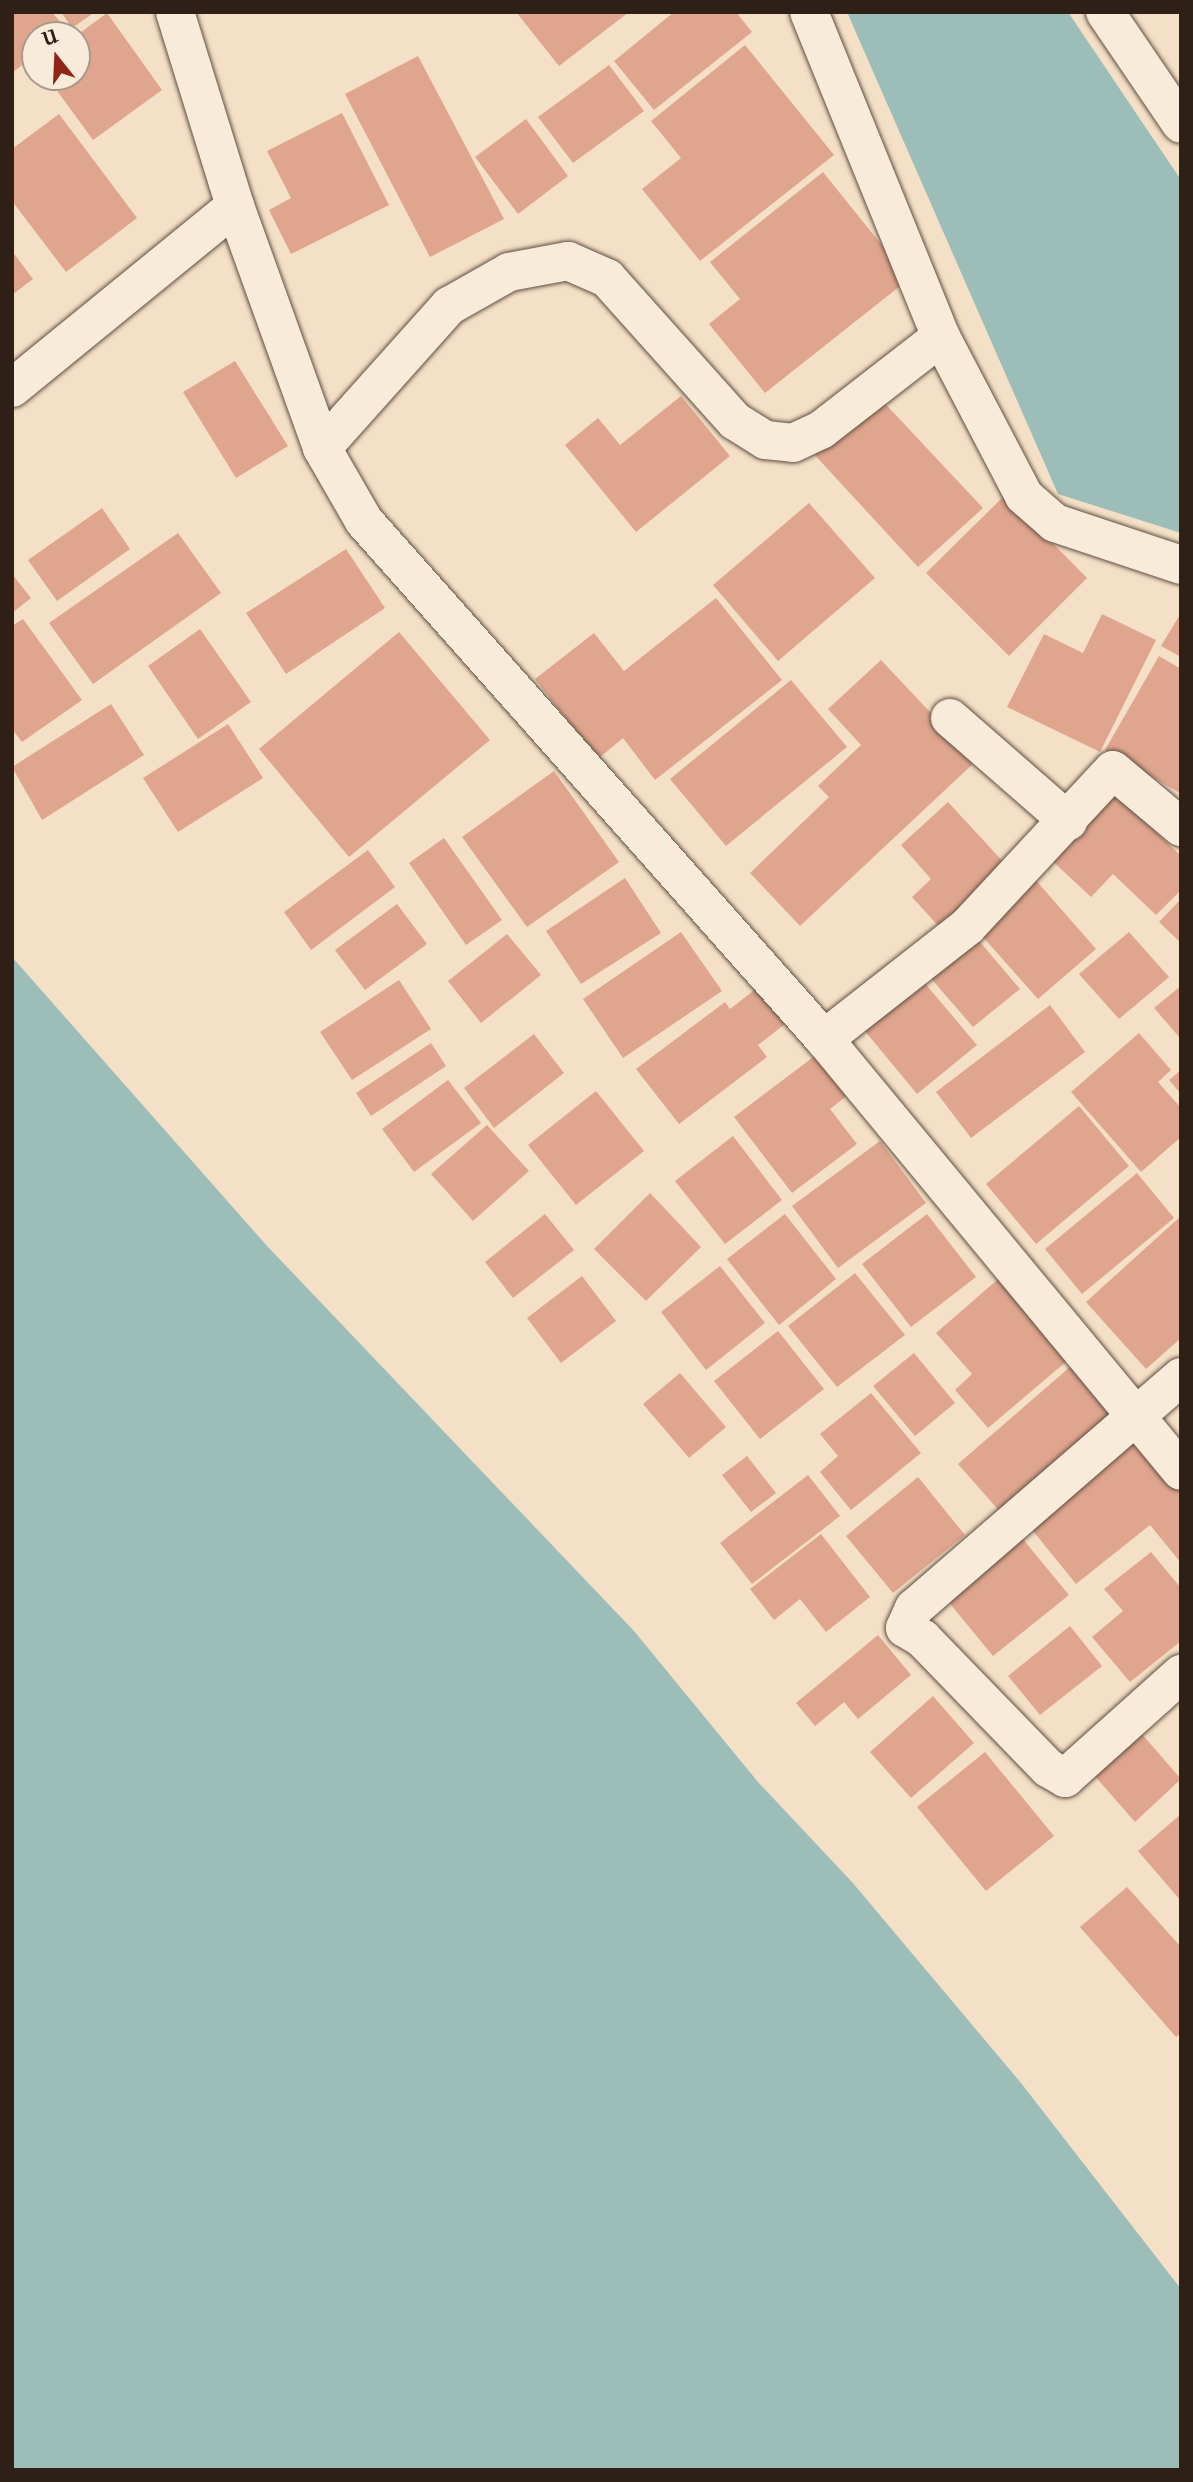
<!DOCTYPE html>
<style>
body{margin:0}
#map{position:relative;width:1193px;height:2482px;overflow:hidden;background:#f4e0c6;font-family:"IM FELL French Canon",serif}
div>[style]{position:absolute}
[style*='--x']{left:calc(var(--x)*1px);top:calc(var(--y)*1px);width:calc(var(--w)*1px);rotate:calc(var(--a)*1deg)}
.water>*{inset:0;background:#9cbdb8}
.building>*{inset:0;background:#e0a58e}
.roads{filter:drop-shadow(0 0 2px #605043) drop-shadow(0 0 2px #605043)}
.minor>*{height:38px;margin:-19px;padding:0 19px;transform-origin:19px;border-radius:19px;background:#f8ebda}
span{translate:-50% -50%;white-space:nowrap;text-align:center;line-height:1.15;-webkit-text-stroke:5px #f8ebda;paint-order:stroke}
.frame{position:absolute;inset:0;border:14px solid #2e2017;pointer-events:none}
.north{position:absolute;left:21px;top:21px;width:70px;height:70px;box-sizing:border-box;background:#f8ebda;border:2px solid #a79a8c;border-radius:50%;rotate:342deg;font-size:19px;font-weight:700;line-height:28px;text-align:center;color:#2e2017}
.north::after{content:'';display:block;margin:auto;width:24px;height:32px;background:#8f2418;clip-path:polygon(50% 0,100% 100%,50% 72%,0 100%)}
</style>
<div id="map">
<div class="water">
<i style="clip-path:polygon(847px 12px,1068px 12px,1181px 180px,1181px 533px,1058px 494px)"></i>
<i style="clip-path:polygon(12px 957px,268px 1247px,634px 1631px,758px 1782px,852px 1882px,1021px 2083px,1181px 2289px,1181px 2470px,12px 2470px)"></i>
</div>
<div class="building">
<i style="clip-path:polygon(12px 12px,52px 12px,67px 30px,61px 35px,35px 35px,35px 55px,12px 73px)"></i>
<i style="clip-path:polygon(61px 12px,95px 12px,72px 28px)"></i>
<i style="clip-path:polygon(516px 12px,629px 12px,559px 66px)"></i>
<i style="clip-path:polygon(674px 12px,736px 12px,752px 32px,654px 110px,614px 61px)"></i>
<i style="clip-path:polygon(107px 13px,162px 90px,93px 140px,47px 77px,77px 77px,77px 35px)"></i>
<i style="clip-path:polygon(745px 45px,834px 155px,700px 261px,642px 189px,681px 158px,651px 121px)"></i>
<i style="clip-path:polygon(418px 56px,504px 219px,430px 257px,345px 94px)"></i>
<i style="clip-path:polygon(609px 65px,644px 111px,573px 163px,538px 117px)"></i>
<i style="clip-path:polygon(342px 113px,389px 205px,291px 254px,269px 210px,291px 198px,267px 151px)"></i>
<i style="clip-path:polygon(59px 114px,137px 218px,66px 272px,12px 201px,12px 149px)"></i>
<i style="clip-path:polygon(526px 119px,568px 176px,518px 214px,475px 157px)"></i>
<i style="clip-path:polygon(823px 172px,909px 279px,765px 393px,709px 324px,740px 299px,710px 262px)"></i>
<i style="clip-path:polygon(12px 251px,33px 279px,12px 295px)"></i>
<i style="clip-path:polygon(235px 361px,288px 446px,236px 478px,183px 392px)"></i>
<i style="clip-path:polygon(876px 394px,983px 508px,918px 567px,812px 452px)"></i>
<i style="clip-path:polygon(681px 396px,730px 456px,636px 532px,565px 445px,598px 418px,620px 445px)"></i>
<i style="clip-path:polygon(1005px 495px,1087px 578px,1009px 656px,926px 573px)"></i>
<i style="clip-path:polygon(809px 503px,875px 578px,778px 661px,713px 585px)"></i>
<i style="clip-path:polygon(102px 508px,130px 549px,57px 601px,28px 560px)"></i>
<i style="clip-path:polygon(178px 533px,221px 593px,93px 684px,49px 623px)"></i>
<i style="clip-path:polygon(346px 549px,385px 608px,286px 674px,246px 613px)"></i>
<i style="clip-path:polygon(12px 574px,31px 598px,12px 613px)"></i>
<i style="clip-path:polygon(716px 598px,782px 680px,655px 780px,623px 738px,598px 759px,535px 679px,594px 633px,624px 671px)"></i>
<i style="clip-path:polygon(1181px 613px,1181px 657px,1161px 646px)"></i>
<i style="clip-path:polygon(1102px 614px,1156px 640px,1100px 752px,1007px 707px,1044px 634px,1083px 653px)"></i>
<i style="clip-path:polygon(23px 619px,82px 700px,22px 742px,12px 729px,12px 626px)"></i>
<i style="clip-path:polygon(200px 629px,251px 702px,198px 739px,148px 666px)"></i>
<i style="clip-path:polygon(399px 632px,490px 740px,349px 857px,259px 749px)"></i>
<i style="clip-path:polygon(1159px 656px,1181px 669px,1180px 793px,1105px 750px)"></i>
<i style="clip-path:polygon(881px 660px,976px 761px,800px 926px,750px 873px,829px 797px,818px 786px,861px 745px,828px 709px)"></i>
<i style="clip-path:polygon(791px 680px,847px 747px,726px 846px,670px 779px)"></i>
<i style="clip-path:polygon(111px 704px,144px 755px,42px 820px,12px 767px)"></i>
<i style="clip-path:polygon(228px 724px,263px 778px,178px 832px,143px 778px)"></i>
<i style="clip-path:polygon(554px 771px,619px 862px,527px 927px,462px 837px)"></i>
<i style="clip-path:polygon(1112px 790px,1181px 856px,1181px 890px,1156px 915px,1113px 874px,1091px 897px,1047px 856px)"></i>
<i style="clip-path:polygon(948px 802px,1008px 867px,941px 929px,912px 897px,931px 879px,901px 845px)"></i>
<i style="clip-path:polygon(444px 838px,502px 920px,466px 945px,409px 863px)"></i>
<i style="clip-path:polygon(368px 850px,395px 887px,311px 950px,284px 912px)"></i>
<i style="clip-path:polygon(1033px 877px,1096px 949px,1038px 999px,975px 928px)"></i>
<i style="clip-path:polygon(625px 878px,661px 933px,581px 984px,546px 931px)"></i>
<i style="clip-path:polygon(1181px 899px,1181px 943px,1159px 922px)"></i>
<i style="clip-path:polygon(397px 904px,427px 944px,365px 990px,335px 950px)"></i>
<i style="clip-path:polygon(681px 932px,722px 991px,623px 1058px,583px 999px)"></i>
<i style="clip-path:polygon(1129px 932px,1169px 977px,1119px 1019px,1079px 974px)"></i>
<i style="clip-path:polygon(507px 934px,541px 975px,481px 1023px,448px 981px)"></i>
<i style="clip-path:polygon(975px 936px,1020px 989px,973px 1027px,928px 975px)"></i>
<i style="clip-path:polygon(399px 980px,431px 1029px,352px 1080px,320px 1032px)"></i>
<i style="clip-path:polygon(923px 981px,977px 1045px,917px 1094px,864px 1030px)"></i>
<i style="clip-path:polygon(1181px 986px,1181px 1039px,1154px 1008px)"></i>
<i style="clip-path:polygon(757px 988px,785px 1024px,758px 1045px,767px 1057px,679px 1124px,636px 1069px,725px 1002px,730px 1009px)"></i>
<i style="clip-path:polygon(1050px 1005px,1085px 1052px,971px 1138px,936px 1092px)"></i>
<i style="clip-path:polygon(1139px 1033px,1171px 1070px,1158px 1082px,1181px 1108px,1181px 1137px,1141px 1172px,1071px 1092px)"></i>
<i style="clip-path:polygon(534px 1034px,564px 1073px,494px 1128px,464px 1088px)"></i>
<i style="clip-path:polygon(431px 1043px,446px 1066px,371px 1116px,356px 1093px)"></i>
<i style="clip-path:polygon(816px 1055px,848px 1095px,830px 1109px,857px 1144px,792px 1193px,734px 1117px)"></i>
<i style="clip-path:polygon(1181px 1070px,1181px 1094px,1169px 1080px)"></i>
<i style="clip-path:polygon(448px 1080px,481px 1123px,414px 1172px,382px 1129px)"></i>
<i style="clip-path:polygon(596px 1091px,644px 1151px,576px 1205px,528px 1145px)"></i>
<i style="clip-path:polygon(1079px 1106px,1129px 1166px,1036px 1244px,986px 1184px)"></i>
<i style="clip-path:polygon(487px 1125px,529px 1171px,473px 1221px,431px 1174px)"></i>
<i style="clip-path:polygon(733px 1136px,782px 1200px,725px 1244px,675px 1181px)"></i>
<i style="clip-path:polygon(880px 1141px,926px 1203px,838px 1268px,792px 1206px)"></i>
<i style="clip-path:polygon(1137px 1173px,1174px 1218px,1082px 1294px,1045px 1249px)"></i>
<i style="clip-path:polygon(650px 1193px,701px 1247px,646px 1301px,594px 1249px)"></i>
<i style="clip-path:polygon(545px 1214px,574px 1250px,513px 1298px,485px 1262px)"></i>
<i style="clip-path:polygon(785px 1214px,836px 1279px,779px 1325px,727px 1259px)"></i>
<i style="clip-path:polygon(927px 1214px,976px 1277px,911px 1327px,862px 1264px)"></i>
<i style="clip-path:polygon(1181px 1216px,1181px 1338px,1146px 1369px,1086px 1302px)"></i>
<i style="clip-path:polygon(720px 1266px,765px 1323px,706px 1370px,661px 1312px)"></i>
<i style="clip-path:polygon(855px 1273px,905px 1335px,837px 1387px,788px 1326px)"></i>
<i style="clip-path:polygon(1004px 1274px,1074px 1355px,988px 1428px,955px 1390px,972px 1374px,936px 1333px)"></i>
<i style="clip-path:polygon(582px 1276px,616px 1321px,561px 1363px,527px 1318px)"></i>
<i style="clip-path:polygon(778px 1331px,824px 1389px,760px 1439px,714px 1381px)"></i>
<i style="clip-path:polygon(914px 1353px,955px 1403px,915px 1436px,873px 1386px)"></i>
<i style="clip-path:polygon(1071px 1366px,1114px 1416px,1002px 1514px,958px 1464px)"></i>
<i style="clip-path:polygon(680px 1373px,726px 1427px,689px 1458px,643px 1404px)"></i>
<i style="clip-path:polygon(871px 1393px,921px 1453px,851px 1510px,820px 1472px,838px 1456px,820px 1434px)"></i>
<i style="clip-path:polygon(1137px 1438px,1181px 1490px,1181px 1563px,1150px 1525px,1076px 1584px,1029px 1526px)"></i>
<i style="clip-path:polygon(747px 1456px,776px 1493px,751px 1512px,722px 1475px)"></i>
<i style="clip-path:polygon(808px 1475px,840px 1516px,752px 1584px,720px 1543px)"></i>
<i style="clip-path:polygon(918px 1477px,965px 1535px,893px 1593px,846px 1536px)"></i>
<i style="clip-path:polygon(821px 1534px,870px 1597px,826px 1632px,800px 1599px,774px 1620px,750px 1589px)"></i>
<i style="clip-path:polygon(1022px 1538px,1069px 1595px,993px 1656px,947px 1600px)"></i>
<i style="clip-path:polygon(1151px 1552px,1181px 1588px,1181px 1641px,1130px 1682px,1092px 1637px,1123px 1611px,1104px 1589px)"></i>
<i style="clip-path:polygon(1070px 1626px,1102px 1666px,1040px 1715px,1008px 1676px)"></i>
<i style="clip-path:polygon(878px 1635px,911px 1675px,858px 1719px,844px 1702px,815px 1726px,796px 1703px)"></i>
<i style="clip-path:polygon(933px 1696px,974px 1743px,911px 1798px,870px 1752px)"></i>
<i style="clip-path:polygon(1134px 1725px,1181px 1779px,1135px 1822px,1086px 1766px)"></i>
<i style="clip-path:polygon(985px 1752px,1054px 1836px,986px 1891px,917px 1807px)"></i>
<i style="clip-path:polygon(1181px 1814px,1181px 1901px,1138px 1851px)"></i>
<i style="clip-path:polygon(1127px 1887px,1181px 1947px,1181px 2033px,1176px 2037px,1080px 1927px)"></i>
</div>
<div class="roads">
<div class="minor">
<i style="--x:175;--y:12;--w:203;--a:72.8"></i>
<i style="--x:235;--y:206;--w:257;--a:70.2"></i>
<i style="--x:322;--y:448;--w:84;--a:60.1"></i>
<i style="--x:364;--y:521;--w:693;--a:48.39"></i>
<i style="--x:824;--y:1039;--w:560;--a:50.43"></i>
<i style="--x:809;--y:12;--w:351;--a:67.9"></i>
<i style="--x:941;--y:337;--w:179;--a:62.4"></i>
<i style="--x:1024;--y:496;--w:41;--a:41.1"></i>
<i style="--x:1055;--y:523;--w:133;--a:18.4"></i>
<i style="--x:1105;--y:12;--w:135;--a:55.8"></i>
<i style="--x:12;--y:388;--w:288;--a:-39.2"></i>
<i style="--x:322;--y:448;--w:191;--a:-48.2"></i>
<i style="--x:449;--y:306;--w:69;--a:-29.5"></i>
<i style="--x:509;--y:272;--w:60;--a:-10.6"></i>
<i style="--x:568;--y:261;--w:43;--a:23.6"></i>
<i style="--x:607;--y:278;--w:192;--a:48.2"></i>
<i style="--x:735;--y:421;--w:36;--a:32"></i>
<i style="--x:766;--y:440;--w:27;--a:6"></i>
<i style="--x:793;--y:443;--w:31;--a:-25"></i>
<i style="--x:821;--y:430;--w:152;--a:-37.8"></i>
<i style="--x:950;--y:718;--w:157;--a:41.1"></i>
<i style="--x:824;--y:1039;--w:182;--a:-38.1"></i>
<i style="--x:967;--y:927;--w:214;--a:-47.1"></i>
<i style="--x:1113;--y:770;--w:89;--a:40"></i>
<i style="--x:1181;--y:1377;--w:353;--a:139.1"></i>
<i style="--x:914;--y:1608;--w:22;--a:114"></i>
<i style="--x:905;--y:1628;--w:21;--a:31"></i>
<i style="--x:923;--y:1639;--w:180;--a:45.9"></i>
<i style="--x:1048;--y:1768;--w:20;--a:30"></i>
<i style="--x:1065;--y:1778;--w:156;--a:-41.9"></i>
</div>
</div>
<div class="frame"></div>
<div class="north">U</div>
</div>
